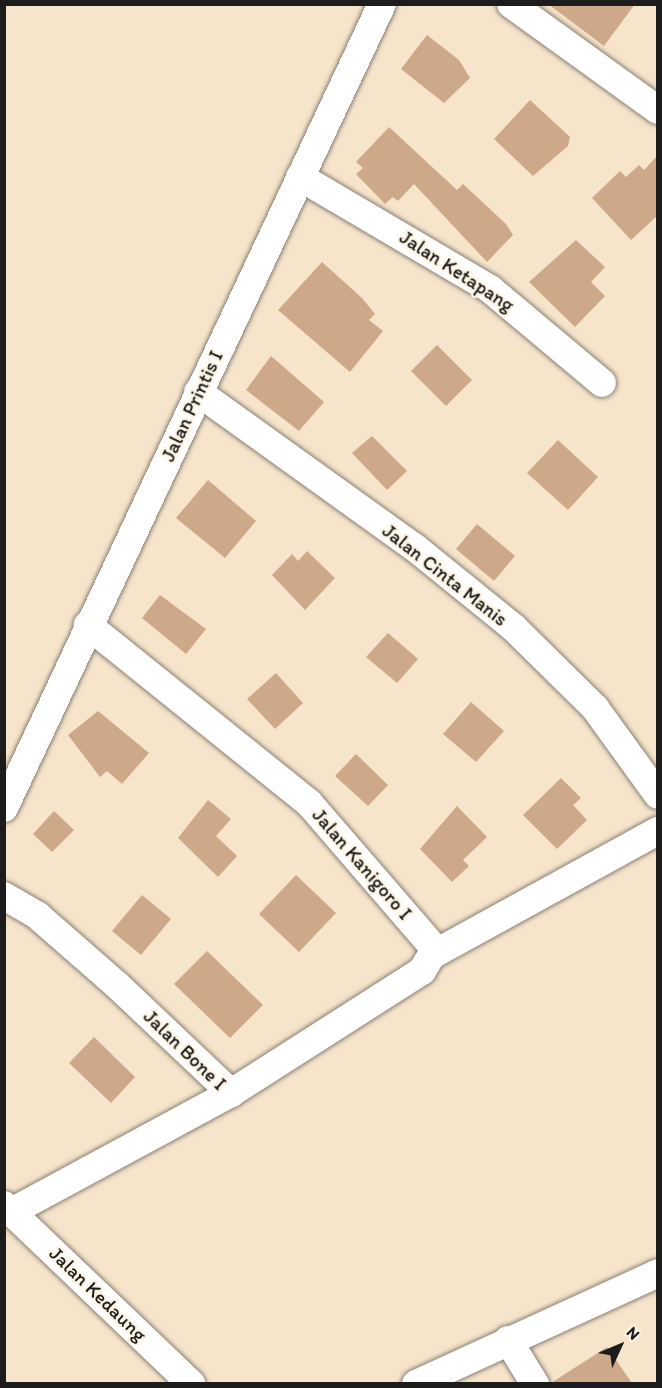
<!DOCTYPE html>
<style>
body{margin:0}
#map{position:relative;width:662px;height:1388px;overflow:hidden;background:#f6e4cb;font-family:Itim,sans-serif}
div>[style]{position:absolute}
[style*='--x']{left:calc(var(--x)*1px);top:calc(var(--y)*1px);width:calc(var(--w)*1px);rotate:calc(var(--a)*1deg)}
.building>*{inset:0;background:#cea989}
.roads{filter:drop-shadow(0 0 2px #898074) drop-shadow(0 0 2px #898074)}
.minor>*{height:28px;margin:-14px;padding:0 14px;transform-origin:14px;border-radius:14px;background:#fff}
span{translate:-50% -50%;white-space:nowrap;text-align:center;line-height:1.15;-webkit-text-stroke:5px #fcf5e5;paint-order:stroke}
.street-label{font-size:20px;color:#1c1c1c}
.frame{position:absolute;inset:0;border:6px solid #1c1c1c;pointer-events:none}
.north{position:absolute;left:590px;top:1316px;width:60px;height:60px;-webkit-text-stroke:4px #fcf5e5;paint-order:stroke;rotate:46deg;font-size:16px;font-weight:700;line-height:24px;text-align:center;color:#1c1c1c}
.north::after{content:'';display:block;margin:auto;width:21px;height:27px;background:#1c1c1c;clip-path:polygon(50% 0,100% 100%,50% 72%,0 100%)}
</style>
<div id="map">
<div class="building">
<i style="clip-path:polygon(548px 4px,635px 4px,604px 46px)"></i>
<i style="clip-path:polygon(427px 35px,459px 60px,470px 78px,444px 103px,401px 69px)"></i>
<i style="clip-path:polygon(530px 100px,570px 137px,568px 146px,533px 176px,494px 139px)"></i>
<i style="clip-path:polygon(389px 127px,457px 190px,463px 184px,506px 224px,513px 235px,487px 262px,414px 184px,398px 201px,393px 197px,385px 204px,356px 174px,363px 168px,356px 162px)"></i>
<i style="clip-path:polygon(657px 156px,657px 216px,631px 240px,592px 198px,620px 171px,626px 177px,639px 165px,644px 170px)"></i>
<i style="clip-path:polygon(576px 240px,605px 267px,591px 282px,605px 296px,575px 327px,529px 282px)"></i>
<i style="clip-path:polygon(322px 262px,362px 298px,375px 314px,369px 320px,383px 331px,350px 372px,278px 310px)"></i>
<i style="clip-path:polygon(437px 345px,472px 380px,446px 406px,411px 371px)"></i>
<i style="clip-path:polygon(271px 356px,324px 402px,299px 431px,246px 390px)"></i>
<i style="clip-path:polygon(372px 436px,407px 471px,387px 490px,352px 453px)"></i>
<i style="clip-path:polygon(558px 440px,598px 477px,568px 510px,527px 473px)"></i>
<i style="clip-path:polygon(208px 480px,256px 521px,225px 558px,176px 518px)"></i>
<i style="clip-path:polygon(477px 524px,515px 556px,494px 581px,456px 549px)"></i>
<i style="clip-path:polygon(307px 551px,335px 578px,305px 610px,272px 575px,292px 554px,298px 561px)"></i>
<i style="clip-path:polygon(160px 595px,206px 629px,186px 654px,142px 618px)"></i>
<i style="clip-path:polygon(388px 633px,418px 659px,397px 683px,366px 657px)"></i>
<i style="clip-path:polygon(276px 673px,303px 703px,275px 729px,247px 699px)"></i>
<i style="clip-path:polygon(471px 702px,504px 731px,476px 762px,443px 734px)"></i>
<i style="clip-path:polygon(98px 711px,149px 753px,122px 784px,107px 771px,100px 777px,68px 735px)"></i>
<i style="clip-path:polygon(356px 754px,388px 785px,368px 806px,335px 776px)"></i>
<i style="clip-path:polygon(561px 778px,581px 798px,573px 805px,587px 820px,557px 849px,523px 815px)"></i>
<i style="clip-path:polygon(208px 800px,231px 819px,216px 836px,237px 856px,218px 877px,178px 838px)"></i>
<i style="clip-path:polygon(457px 806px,487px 837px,463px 860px,469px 866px,452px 882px,420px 849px)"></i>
<i style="clip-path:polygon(54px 811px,74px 830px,52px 852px,33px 834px)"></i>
<i style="clip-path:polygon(296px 875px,336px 913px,299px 952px,259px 914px)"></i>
<i style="clip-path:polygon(142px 895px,171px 919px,141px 955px,112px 931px)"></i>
<i style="clip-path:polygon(207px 951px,263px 1005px,230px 1038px,174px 984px)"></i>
<i style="clip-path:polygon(94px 1037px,135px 1077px,111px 1103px,69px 1063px)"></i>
<i style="clip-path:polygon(607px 1347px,632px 1383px,551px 1383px)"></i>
</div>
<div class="roads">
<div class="minor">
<i style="--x:511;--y:4;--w:181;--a:35.8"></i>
<i style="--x:300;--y:177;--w:221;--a:30.5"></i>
<i style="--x:490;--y:289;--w:146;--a:40"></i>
<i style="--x:198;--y:392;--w:266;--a:35.7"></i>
<i style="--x:414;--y:547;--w:129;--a:39"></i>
<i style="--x:514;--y:628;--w:114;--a:44.6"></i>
<i style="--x:595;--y:708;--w:107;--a:54.1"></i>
<i style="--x:4;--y:808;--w:888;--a:-64.82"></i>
<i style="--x:4;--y:896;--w:39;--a:30"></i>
<i style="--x:38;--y:916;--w:106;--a:41.2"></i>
<i style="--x:118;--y:986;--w:156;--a:43.4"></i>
<i style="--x:432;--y:955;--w:258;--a:-28.8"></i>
<i style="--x:4;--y:1205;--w:259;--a:43.7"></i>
<i style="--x:13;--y:1211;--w:248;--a:-28.4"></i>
<i style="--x:231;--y:1093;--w:227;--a:-32.6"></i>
<i style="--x:422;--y:971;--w:26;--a:-59"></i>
<i style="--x:435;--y:949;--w:193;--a:-130.8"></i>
<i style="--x:309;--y:803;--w:284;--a:-141.2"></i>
<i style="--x:508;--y:1340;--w:52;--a:58.5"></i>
<i style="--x:416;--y:1384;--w:266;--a:-24.6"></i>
</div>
</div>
<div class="street-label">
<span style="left:457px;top:271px;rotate:33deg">Jalan Ketapang</span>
<span style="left:192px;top:406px;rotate:-65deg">Jalan Printis I</span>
<span style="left:445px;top:575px;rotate:38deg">Jalan Cinta Manis</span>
<span style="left:362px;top:864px;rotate:49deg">Jalan Kanigoro I</span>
<span style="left:185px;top:1050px;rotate:44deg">Jalan Bone I</span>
<span style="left:98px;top:1294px;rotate:44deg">Jalan Kedaung</span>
</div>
<div class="frame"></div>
<div class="north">N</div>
</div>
